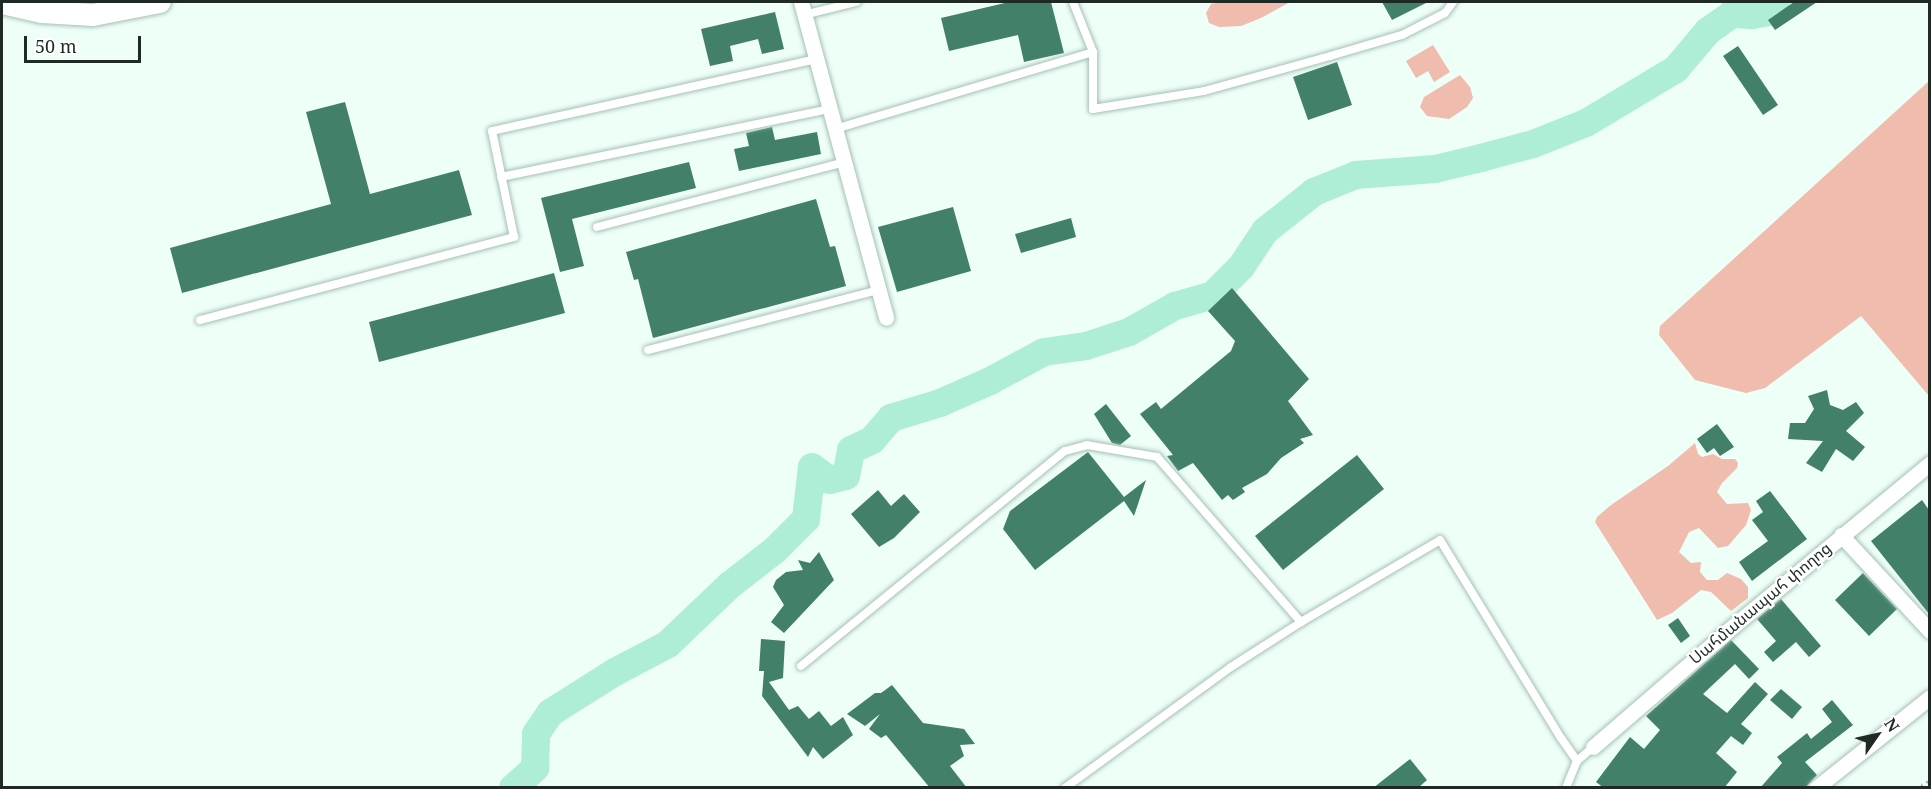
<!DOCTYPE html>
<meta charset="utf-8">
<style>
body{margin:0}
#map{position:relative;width:1931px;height:789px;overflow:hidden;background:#eefff7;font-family:"Noto Serif","Noto Sans Armenian",serif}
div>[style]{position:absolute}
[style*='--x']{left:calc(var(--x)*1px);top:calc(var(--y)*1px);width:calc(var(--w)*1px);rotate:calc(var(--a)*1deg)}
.green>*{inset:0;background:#f0bcae}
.river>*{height:28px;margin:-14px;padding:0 14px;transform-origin:14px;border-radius:14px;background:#aeeed4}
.building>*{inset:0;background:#42806a}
.path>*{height:3px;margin-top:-1.5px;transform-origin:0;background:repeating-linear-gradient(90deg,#a1b0a9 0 1.5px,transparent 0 6px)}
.roads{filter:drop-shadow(0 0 2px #a5c1b5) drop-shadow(0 0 2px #a5c1b5)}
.service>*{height:8px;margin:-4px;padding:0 4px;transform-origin:4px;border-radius:4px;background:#fff}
.minor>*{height:15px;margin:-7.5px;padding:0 7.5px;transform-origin:7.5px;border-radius:7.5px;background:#fff}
.secondary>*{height:22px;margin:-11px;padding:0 11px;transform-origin:11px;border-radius:11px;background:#fff}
span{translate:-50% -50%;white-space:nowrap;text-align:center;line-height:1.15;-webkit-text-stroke:4.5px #fff;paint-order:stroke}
.street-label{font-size:16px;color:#1f2a25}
.frame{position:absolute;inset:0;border:3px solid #1f2a25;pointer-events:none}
.north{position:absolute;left:1847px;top:705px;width:60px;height:60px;-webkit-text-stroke:4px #fff;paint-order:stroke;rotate:56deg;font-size:16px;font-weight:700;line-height:24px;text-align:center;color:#1f2a25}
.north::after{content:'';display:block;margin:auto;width:21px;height:27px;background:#1f2a25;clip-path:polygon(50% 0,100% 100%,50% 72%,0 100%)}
.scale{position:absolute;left:24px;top:36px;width:117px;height:27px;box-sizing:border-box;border:3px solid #1f2a25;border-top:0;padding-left:8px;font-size:18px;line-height:21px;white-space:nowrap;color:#1f2a25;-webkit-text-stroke:4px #fff;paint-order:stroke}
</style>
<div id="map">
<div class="green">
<i style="clip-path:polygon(1222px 2px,1290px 2px,1261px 18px,1241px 26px,1219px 27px,1209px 23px,1206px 13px,1211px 4px)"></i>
<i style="clip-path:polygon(1433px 45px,1450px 72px,1434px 82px,1428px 71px,1416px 78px,1406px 61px)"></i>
<i style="clip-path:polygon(1460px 75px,1470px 87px,1473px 98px,1467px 107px,1449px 119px,1427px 116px,1420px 107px,1424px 97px)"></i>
<i style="clip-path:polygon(1929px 81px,1929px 396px,1861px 316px,1765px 388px,1746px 393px,1695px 380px,1659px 335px,1660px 326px)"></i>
<i style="clip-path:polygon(1695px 443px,1698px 454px,1702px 457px,1713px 454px,1722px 459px,1735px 459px,1738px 463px,1737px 468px,1722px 483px,1717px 492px,1727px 504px,1748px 503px,1751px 510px,1746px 525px,1728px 546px,1718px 548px,1699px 528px,1689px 532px,1679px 552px,1691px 563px,1701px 562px,1700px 572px,1707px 580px,1718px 580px,1727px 573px,1741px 579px,1748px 587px,1748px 598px,1731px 611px,1711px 592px,1701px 590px,1672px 613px,1657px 620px,1595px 522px,1597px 517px,1611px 505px,1668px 466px)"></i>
</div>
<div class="river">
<i style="--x:513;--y:788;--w:30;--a:-42"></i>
<i style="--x:535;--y:768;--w:34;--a:-88"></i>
<i style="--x:536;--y:734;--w:25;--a:-56"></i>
<i style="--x:550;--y:713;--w:77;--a:-32.2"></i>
<i style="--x:615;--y:672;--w:60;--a:-27.8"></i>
<i style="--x:668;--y:644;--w:86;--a:-43.6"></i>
<i style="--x:730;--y:585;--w:57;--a:-37.9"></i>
<i style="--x:775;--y:550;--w:44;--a:-45"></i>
<i style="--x:806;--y:519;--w:52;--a:-83.4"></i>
<i style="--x:812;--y:467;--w:21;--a:37"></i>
<i style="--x:829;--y:480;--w:17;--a:-13"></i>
<i style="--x:846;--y:476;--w:26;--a:-79"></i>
<i style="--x:851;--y:450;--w:23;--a:-25"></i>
<i style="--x:872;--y:440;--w:29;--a:-49"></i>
<i style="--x:891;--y:418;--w:51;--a:-17"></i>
<i style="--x:940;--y:403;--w:55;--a:-23.7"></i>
<i style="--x:990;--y:381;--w:61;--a:-28.2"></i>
<i style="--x:1044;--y:352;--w:42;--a:-8.1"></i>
<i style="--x:1086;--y:346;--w:45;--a:-18"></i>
<i style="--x:1129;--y:332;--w:53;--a:-29.5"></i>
<i style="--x:1175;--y:306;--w:40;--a:-16"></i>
<i style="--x:1213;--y:295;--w:40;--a:-45"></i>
<i style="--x:1241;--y:267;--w:43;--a:-56.3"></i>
<i style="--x:1265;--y:231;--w:63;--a:-38.5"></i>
<i style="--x:1314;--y:192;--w:45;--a:-22"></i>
<i style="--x:1356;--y:175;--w:79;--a:-4.3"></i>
<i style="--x:1435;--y:169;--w:47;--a:-13.4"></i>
<i style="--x:1481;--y:158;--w:54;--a:-15.1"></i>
<i style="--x:1533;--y:144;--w:57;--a:-21.6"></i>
<i style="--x:1586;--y:123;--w:105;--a:-31"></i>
<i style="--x:1676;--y:69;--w:50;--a:-49.9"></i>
<i style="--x:1708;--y:31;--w:29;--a:-35"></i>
<i style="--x:1732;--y:14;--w:20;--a:3"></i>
<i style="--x:1752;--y:15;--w:17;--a:-10"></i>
<i style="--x:1769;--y:12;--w:12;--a:-55"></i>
</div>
<div class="building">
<i style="clip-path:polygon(1009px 2px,1051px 2px,1064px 53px,1024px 62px,1018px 35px,949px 51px,941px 18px)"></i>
<i style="clip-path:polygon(1382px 2px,1428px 2px,1392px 20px)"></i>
<i style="clip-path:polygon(1794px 2px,1817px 2px,1775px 30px,1768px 20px)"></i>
<i style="clip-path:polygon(775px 12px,784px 49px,762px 54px,758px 39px,730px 46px,733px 61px,710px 66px,701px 29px)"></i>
<i style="clip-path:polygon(1738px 46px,1778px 105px,1763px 115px,1723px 56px)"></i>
<i style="clip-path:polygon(1337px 62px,1352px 105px,1308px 120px,1293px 77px)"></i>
<i style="clip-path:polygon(345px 102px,370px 194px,459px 170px,472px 215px,182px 293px,170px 248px,331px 204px,306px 112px)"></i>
<i style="clip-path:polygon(772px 127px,775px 140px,817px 132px,821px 154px,739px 171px,734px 149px,749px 146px,746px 133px)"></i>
<i style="clip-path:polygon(689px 162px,696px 188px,572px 219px,584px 266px,560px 272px,541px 198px)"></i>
<i style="clip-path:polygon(816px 199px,830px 247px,835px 246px,846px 286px,653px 338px,638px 279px,634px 280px,626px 252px)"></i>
<i style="clip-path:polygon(953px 207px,971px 271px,897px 292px,878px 227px)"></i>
<i style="clip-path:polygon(1071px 218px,1076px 237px,1021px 253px,1015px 234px)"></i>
<i style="clip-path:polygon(554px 273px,565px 313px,379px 362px,369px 322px)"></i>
<i style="clip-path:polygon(1232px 288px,1309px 379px,1288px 401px,1313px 435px,1300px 439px,1304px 443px,1281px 458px,1267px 474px,1242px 488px,1245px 492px,1233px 500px,1228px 495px,1222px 500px,1193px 463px,1178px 471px,1167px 456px,1173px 455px,1140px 414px,1156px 402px,1161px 409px,1231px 351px,1235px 341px,1208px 311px)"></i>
<i style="clip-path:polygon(1827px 390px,1830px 405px,1843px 410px,1856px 402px,1864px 413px,1846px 431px,1865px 447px,1853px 461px,1836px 449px,1822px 472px,1806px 463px,1823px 441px,1788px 439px,1790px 423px,1805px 423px,1814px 409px,1808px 396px)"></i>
<i style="clip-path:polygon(1106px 404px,1131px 436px,1120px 445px,1112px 443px,1094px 414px)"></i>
<i style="clip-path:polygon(1717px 424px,1734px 447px,1720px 456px,1714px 448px,1707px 453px,1697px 439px)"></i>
<i style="clip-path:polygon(1088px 452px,1124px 497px,1146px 480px,1134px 516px,1124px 501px,1035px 570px,1003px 529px,1010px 511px)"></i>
<i style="clip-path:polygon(1357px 455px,1384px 489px,1283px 570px,1255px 536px)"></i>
<i style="clip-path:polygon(878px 490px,891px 506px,904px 494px,920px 512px,894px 538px,879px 547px,851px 514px)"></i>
<i style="clip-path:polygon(1770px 491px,1807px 539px,1752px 581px,1739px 562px,1768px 541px,1752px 520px,1763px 512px,1756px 501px)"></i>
<i style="clip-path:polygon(1922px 500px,1929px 510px,1929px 614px,1871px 541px)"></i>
<i style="clip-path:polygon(819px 552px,834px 580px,784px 633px,771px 622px,784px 605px,773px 587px,776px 580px,786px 572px,803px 570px,798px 560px,810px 563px)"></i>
<i style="clip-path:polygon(1863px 573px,1897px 609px,1869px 636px,1835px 600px)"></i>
<i style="clip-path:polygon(1781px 599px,1821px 646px,1809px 657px,1796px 642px,1773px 662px,1764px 652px,1776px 641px,1757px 619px)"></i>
<i style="clip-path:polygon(1678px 618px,1690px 636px,1681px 643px,1668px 625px)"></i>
<i style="clip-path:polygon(761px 639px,785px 641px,783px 678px,769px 682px,789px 710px,798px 706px,809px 719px,819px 711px,831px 726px,843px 717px,853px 735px,823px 759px,813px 747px,808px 757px,762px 696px,764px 671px,759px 671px)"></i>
<i style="clip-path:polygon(1731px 640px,1759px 669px,1749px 679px,1735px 664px,1703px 694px,1727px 713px,1755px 682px,1768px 694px,1741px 724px,1752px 733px,1743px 745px,1731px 736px,1716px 753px,1737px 772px,1724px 788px,1604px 788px,1596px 782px,1630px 737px,1644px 749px,1660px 730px,1646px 716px)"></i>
<i style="clip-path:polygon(892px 685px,923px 723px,964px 729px,975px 744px,960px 745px,964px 756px,950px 766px,967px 788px,930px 788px,886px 735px,881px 738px,869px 729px,880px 714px,865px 726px,847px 714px,875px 693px,881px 693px)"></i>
<i style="clip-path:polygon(1781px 689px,1802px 707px,1792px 719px,1770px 700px)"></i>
<i style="clip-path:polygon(1832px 700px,1853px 725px,1805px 762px,1817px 775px,1805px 788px,1760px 788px,1782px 763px,1777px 757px,1807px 733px,1811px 739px,1832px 722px,1822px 709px)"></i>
<i style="clip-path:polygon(1410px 759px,1427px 780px,1418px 788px,1373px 788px)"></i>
</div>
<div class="path">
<i style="--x:1916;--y:788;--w:16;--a:-30"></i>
</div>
<div class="roads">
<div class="service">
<i style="--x:1073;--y:2;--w:54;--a:68.2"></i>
<i style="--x:1093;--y:52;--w:57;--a:90"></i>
<i style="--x:1093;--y:109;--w:112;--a:-9.2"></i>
<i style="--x:1204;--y:91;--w:131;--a:-15.5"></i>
<i style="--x:1330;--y:56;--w:75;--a:-16.3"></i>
<i style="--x:1402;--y:35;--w:48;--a:-27.1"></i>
<i style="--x:1445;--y:13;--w:14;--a:-54"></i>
<i style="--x:804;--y:15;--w:54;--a:-14"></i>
<i style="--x:835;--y:129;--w:269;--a:-16.6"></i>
<i style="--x:501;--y:177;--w:336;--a:-11.7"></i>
<i style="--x:597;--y:227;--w:255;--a:-14.7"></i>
<i style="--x:200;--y:320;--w:325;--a:-14.8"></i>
<i style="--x:514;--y:237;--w:108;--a:-101.7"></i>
<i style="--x:492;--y:131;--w:332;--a:-12.5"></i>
<i style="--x:648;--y:350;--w:238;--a:-14.6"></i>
<i style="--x:801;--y:666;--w:340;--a:-39.2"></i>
<i style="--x:1065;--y:451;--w:23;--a:-15"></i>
<i style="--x:1087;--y:445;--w:71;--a:9.7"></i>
<i style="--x:1157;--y:457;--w:219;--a:48.9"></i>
<i style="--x:1065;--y:788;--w:205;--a:-36.1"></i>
<i style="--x:1231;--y:667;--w:83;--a:-32.7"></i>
<i style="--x:1301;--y:622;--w:161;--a:-30.5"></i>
<i style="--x:1440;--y:540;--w:232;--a:58.6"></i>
<i style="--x:1561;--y:738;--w:28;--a:55"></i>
<i style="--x:1566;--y:788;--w:29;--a:-68"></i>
<i style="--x:1577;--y:761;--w:21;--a:-41"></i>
</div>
<div class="minor">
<i style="--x:801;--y:2;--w:327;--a:74.9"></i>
<i style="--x:1841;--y:535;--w:131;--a:47.2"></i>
<i style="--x:1593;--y:747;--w:176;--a:-40.8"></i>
<i style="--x:1726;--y:632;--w:265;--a:-39.6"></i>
<i style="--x:1816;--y:788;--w:146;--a:-38.6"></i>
</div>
<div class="secondary">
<i style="--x:2;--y:3;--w:41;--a:12.7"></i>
<i style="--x:42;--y:12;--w:51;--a:3.4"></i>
<i style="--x:93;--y:15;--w:68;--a:-11"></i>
</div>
</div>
<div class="street-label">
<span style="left:1760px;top:603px;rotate:-40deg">Սահմանապահ փողոց</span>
</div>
<div class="frame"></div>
<div class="north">N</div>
<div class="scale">50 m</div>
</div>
